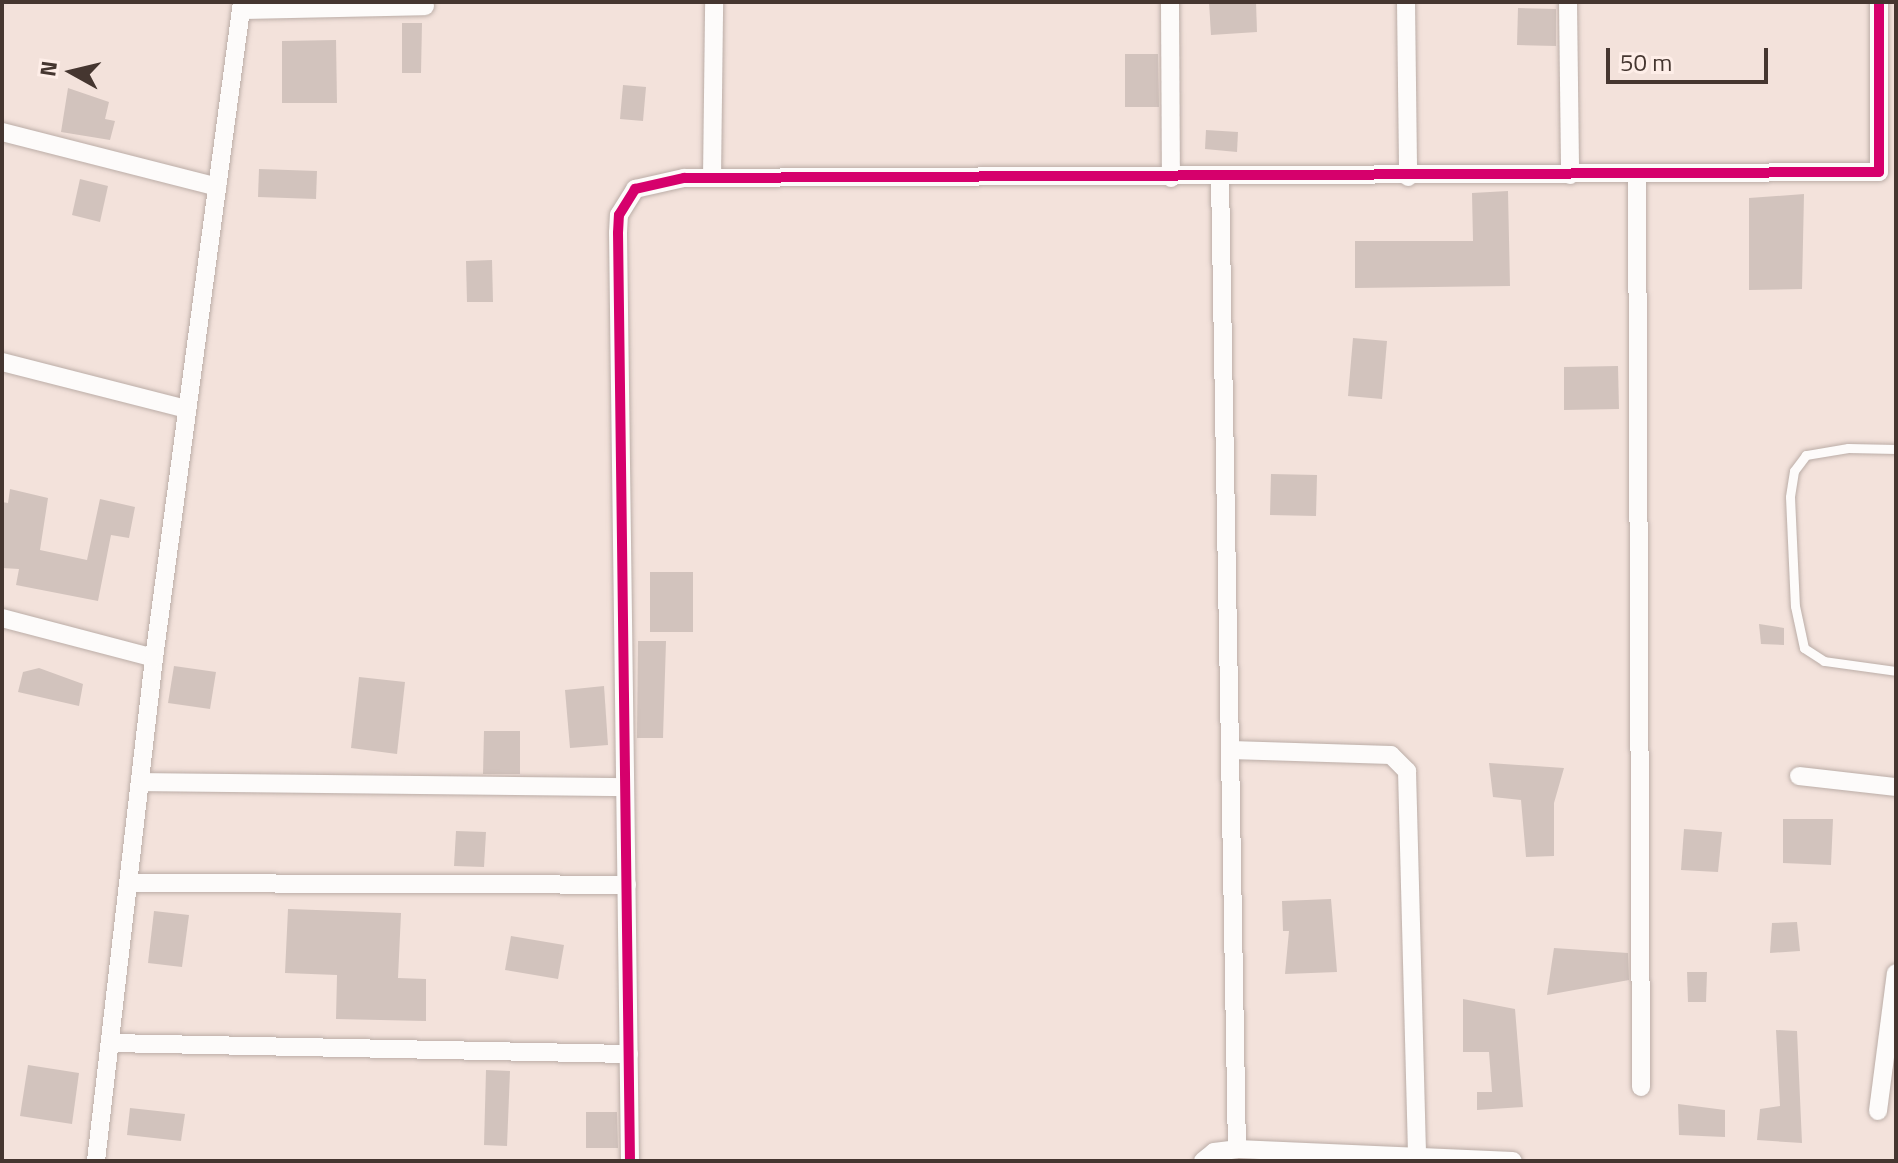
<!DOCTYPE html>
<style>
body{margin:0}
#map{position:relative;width:1898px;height:1163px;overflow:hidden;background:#f3e2db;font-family:"Titillium Web",sans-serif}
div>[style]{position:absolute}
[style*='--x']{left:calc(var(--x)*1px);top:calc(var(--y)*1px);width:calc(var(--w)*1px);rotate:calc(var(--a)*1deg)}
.building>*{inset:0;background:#d2c3bd}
.roads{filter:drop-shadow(0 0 2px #bbada7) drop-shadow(0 0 2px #bbada7)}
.lane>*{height:9px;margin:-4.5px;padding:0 4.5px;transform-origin:4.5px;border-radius:4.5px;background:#fdfbfa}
.street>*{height:18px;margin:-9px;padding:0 9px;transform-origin:9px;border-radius:9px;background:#fdfbfa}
.cycleway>*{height:10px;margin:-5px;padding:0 5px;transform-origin:5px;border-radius:5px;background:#d6006c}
span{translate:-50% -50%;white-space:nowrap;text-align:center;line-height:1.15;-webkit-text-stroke:6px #feeee8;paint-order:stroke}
.frame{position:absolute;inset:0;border:4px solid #453630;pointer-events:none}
.north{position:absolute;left:32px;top:32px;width:80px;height:80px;-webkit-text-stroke:6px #feeee8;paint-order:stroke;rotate:278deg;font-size:22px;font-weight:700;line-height:32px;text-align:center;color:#453630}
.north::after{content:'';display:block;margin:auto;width:28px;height:36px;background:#453630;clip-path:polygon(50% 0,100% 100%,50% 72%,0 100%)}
.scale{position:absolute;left:1606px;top:48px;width:162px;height:36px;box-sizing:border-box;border:4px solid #453630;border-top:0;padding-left:10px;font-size:24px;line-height:28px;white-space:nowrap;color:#453630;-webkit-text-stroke:6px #feeee8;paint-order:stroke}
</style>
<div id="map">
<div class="building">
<i style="clip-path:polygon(1209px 2px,1256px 2px,1257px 32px,1211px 35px)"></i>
<i style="clip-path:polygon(1518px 8px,1556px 9px,1556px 46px,1517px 45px)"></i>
<i style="clip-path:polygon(402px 23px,422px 23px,421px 73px,402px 73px)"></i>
<i style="clip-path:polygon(336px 40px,337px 103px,282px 103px,282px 41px)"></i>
<i style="clip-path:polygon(1125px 54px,1158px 54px,1159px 107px,1125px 107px)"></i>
<i style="clip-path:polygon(623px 85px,646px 87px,643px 121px,620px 119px)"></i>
<i style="clip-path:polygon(68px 88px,109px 102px,105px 119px,115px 121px,110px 140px,61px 132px)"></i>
<i style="clip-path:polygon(1206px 130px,1238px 132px,1237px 152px,1205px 149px)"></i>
<i style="clip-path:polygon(259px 169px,317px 171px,316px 199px,258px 197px)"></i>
<i style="clip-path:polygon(80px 179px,108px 186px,100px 222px,72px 215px)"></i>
<i style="clip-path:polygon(1508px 191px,1510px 286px,1355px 288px,1355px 241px,1473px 241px,1472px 193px)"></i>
<i style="clip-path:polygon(1804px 194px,1802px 289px,1749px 290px,1749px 198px)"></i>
<i style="clip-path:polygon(492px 260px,493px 302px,467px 302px,466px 261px)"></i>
<i style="clip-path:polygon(1353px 338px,1387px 341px,1382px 399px,1348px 396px)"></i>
<i style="clip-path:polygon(1618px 366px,1619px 409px,1564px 410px,1564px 367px)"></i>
<i style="clip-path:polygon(1271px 474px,1317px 475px,1316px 516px,1270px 515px)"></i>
<i style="clip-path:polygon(10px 489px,48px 498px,40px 550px,87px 560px,100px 499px,135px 507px,129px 538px,111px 535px,98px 601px,16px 585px,19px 569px,2px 568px,2px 502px,8px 503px)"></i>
<i style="clip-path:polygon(650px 572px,693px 572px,693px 632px,650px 632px)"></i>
<i style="clip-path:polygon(1759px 624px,1784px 628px,1784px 645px,1761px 644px)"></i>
<i style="clip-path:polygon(638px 641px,666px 641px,663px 738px,637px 738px)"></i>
<i style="clip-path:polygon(174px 666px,216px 672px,210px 709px,168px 703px)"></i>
<i style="clip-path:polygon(39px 668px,83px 684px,79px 706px,18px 692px,23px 672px)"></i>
<i style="clip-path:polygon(359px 677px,405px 682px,397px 754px,351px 748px)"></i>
<i style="clip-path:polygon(604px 686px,608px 745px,570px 748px,565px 690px)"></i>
<i style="clip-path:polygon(484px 731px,520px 731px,520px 774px,483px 774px)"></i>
<i style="clip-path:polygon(1489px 763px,1564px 768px,1554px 803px,1554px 856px,1526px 857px,1521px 800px,1493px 797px)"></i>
<i style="clip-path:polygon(1783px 819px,1833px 819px,1831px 865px,1783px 863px)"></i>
<i style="clip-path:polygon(1684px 829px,1722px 832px,1718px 872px,1681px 870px)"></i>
<i style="clip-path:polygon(456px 831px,486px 832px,484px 867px,454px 866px)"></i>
<i style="clip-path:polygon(1331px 899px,1337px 972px,1285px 974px,1289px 931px,1283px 931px,1282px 901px)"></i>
<i style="clip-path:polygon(288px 909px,401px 913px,398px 978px,426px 979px,426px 1021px,336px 1019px,337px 975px,285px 973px)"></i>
<i style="clip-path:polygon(154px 911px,189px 915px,182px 967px,148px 963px)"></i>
<i style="clip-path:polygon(1797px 922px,1800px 951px,1770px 953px,1772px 923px)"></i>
<i style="clip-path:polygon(511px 936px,564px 945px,558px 979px,505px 970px)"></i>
<i style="clip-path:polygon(1554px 948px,1628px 953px,1629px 980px,1547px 995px)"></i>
<i style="clip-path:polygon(1687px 972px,1707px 972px,1706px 1002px,1688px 1002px)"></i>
<i style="clip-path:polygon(1463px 999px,1515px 1009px,1523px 1107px,1477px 1110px,1477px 1092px,1492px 1092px,1489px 1052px,1463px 1052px)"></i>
<i style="clip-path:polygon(1776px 1030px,1797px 1031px,1802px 1143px,1757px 1140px,1760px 1109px,1780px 1106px)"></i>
<i style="clip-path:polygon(28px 1065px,79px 1073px,72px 1124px,20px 1116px)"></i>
<i style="clip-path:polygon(486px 1070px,510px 1071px,507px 1146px,484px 1145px)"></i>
<i style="clip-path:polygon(1678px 1104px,1725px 1110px,1725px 1137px,1679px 1135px)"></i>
<i style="clip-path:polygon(130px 1108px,185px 1114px,181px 1141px,127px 1135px)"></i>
<i style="clip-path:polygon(586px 1112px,617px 1112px,618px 1148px,586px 1148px)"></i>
</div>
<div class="roads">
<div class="lane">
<i style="--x:1896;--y:449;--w:48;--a:-178.8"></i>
<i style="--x:1848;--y:448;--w:43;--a:170.5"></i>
<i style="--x:1806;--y:455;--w:20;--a:127"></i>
<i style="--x:1794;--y:471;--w:26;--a:99"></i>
<i style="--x:1790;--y:497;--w:109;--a:87.4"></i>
<i style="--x:1795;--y:606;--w:43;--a:77.9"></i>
<i style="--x:1804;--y:648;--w:24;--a:33"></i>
<i style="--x:1824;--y:661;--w:73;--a:7.9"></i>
</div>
<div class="street">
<i style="--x:1170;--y:2;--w:176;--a:89.7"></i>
<i style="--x:1406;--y:2;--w:175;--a:89.3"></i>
<i style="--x:1568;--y:2;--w:173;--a:89.3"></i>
<i style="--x:241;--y:10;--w:184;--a:-1.2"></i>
<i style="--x:2;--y:132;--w:222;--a:14.3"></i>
<i style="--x:1637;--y:176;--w:911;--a:89.75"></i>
<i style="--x:712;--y:178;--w:176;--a:-89.3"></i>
<i style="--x:1220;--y:178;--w:971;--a:89"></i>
<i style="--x:1237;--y:1149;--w:276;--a:2.5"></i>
<i style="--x:2;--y:362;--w:191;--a:14.3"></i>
<i style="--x:2;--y:618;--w:157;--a:14.7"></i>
<i style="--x:1231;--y:750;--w:160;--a:1.8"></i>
<i style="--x:1391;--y:755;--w:23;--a:45"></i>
<i style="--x:1407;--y:771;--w:383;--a:88.5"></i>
<i style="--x:1799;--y:776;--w:98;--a:6.5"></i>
<i style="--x:143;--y:782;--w:482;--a:0.6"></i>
<i style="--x:129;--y:883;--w:498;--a:0.2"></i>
<i style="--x:111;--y:1043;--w:518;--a:1.22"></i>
<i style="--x:1878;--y:1111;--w:139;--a:-82.6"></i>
<i style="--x:96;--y:1161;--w:506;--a:-83.42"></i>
<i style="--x:154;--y:658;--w:662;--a:-82.36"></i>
<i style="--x:630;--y:1161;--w:928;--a:-90.74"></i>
<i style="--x:618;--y:233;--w:18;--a:-87"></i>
<i style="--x:619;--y:215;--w:31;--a:-58"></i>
<i style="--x:635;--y:189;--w:50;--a:-12.7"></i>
<i style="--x:684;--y:178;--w:1195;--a:-0.29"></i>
<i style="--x:1879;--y:172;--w:170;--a:-90"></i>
<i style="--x:1203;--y:1161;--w:14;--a:-39"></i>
<i style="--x:1214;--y:1152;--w:23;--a:-7"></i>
</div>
</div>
<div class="cycleway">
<i style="--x:630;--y:1161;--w:928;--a:-90.74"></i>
<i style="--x:618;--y:233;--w:18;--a:-87"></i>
<i style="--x:619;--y:215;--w:31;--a:-58"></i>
<i style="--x:635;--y:189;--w:50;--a:-12.7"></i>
<i style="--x:684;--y:178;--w:1195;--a:-0.29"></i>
<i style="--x:1879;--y:172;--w:170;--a:-90"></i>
</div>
<div class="frame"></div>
<div class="north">N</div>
<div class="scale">50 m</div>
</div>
